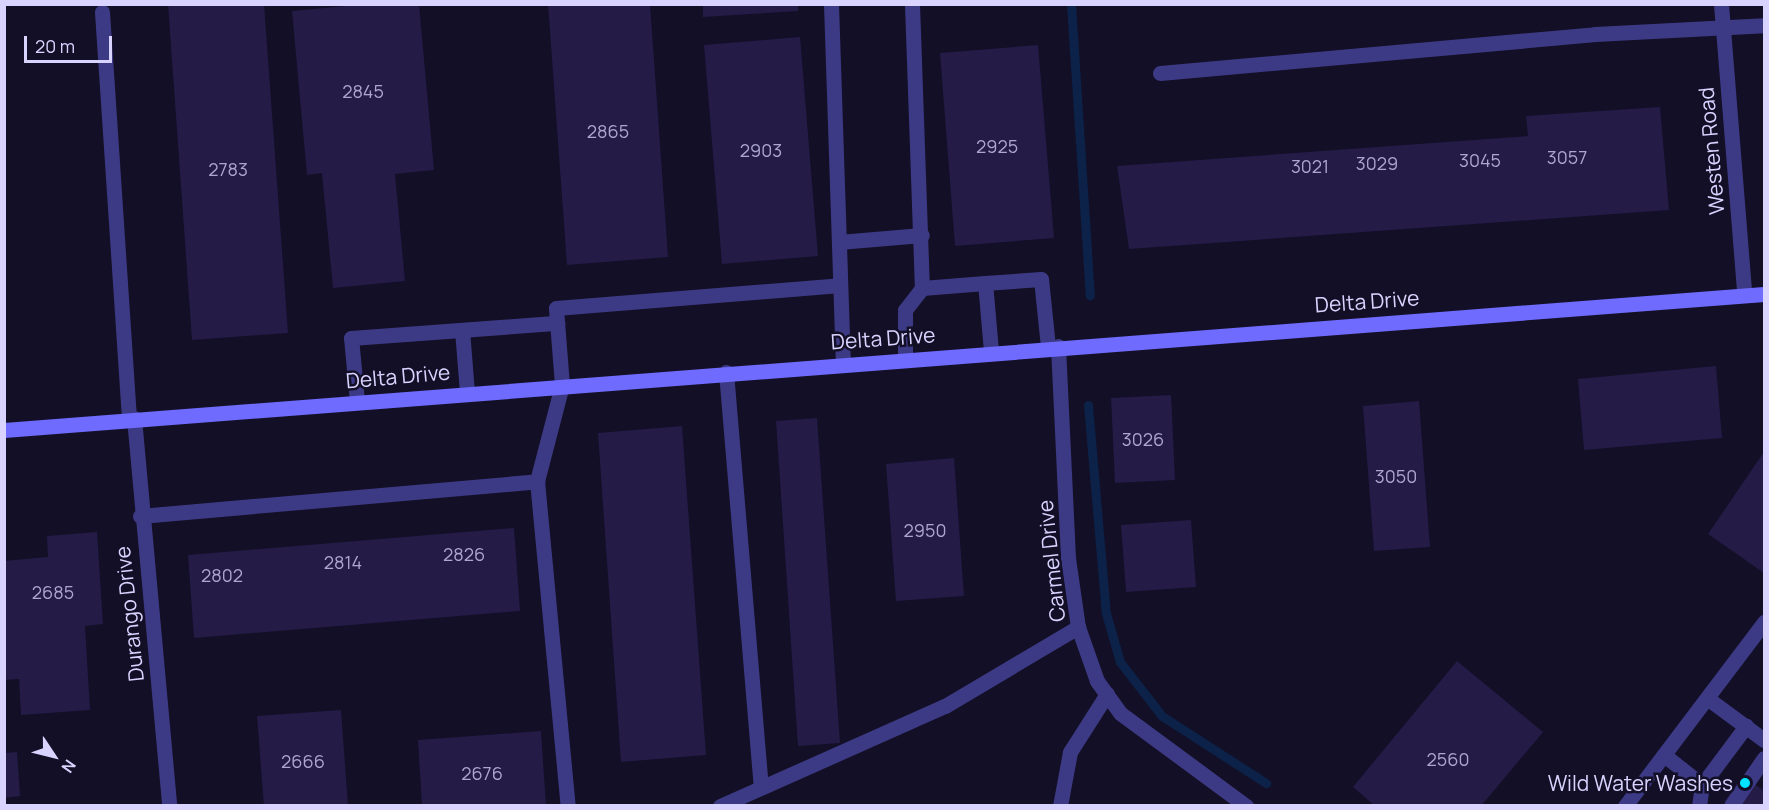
<!DOCTYPE html>
<style>
body{margin:0}
#map{position:relative;width:1769px;height:810px;overflow:hidden;background:#130f26;font-family:Manrope,sans-serif}
div>[style]{position:absolute}
[style*='--x']{left:calc(var(--x)*1px);top:calc(var(--y)*1px);width:calc(var(--w)*1px);rotate:calc(var(--a)*1deg)}
.stream>*{height:9px;margin:-4.5px;padding:0 4.5px;transform-origin:4.5px;border-radius:4.5px;background:#0c2248}
.building>*{inset:0;background:#241b47}
.service>*{height:15px;margin:-7.5px;padding:0 7.5px;transform-origin:7.5px;border-radius:7.5px;background:#3d3a85}
.minor>*{height:15px;margin:-7.5px;padding:0 7.5px;transform-origin:7.5px;border-radius:7.5px;background:#3d3a85}
.secondary>*{height:15px;margin:-7.5px;padding:0 7.5px;transform-origin:7.5px;border-radius:7.5px;background:#6f6bff}
.dots>*{width:16px;height:16px;translate:-50% -50%;box-sizing:border-box;border:3px solid #130f26;border-radius:50%}
span{translate:-50% -50%;white-space:nowrap;text-align:center;line-height:1.15;-webkit-text-stroke:5px #130f26;paint-order:stroke}
.number-label{font-size:18px;color:#aca6d1}
.number-label span{-webkit-text-stroke-width:0}
.street-label{font-size:21px;color:#d9d4ff}
.poi-label{font-size:21px;color:#d9d4ff}
.right{translate:-100% -50%;text-align:right}
.frame{position:absolute;inset:0;border:6px solid #d9d4ff;pointer-events:none}
.north{position:absolute;left:24px;top:726px;width:60px;height:60px;-webkit-text-stroke:4px #130f26;paint-order:stroke;rotate:125deg;font-size:16px;font-weight:700;line-height:24px;text-align:center;color:#d9d4ff}
.north::after{content:'';display:block;margin:auto;width:21px;height:27px;background:#d9d4ff;clip-path:polygon(50% 0,100% 100%,50% 72%,0 100%)}
.scale{position:absolute;left:24px;top:36px;width:88px;height:27px;box-sizing:border-box;border:3px solid #d9d4ff;border-top:0;padding-left:8px;font-size:18px;line-height:21px;white-space:nowrap;color:#d9d4ff;-webkit-text-stroke:4px #130f26;paint-order:stroke}
</style>
<div id="map">
<div class="stream">
<i style="--x:1071;--y:4;--w:292;--a:86.3"></i>
<i style="--x:1088;--y:405;--w:209;--a:85.1"></i>
<i style="--x:1106;--y:613;--w:51;--a:74.1"></i>
<i style="--x:1120;--y:662;--w:68;--a:52.1"></i>
<i style="--x:1162;--y:716;--w:124;--a:32.8"></i>
</div>
<div class="building">
<i style="clip-path:polygon(168px 4px,264px 4px,288px 333px,192px 340px)"></i>
<i style="clip-path:polygon(367px 4px,419px 4px,434px 170px,395px 174px,405px 281px,333px 288px,322px 173px,307px 175px,292px 11px)"></i>
<i style="clip-path:polygon(548px 4px,650px 4px,668px 257px,567px 265px)"></i>
<i style="clip-path:polygon(703px 4px,798px 4px,798px 11px,703px 17px)"></i>
<i style="clip-path:polygon(800px 37px,818px 256px,722px 264px,704px 45px)"></i>
<i style="clip-path:polygon(1038px 45px,1054px 238px,955px 246px,940px 53px)"></i>
<i style="clip-path:polygon(1660px 107px,1669px 210px,1129px 249px,1117px 166px,1528px 136px,1526px 116px)"></i>
<i style="clip-path:polygon(1716px 366px,1722px 438px,1584px 450px,1578px 379px)"></i>
<i style="clip-path:polygon(1171px 395px,1175px 480px,1115px 483px,1111px 398px)"></i>
<i style="clip-path:polygon(1419px 401px,1430px 547px,1374px 551px,1363px 406px)"></i>
<i style="clip-path:polygon(817px 418px,840px 743px,798px 746px,776px 421px)"></i>
<i style="clip-path:polygon(682px 426px,706px 755px,621px 762px,598px 433px)"></i>
<i style="clip-path:polygon(1764px 452px,1764px 573px,1708px 534px)"></i>
<i style="clip-path:polygon(954px 458px,964px 596px,896px 601px,886px 464px)"></i>
<i style="clip-path:polygon(1191px 520px,1196px 587px,1126px 592px,1121px 525px)"></i>
<i style="clip-path:polygon(514px 528px,520px 611px,194px 638px,188px 555px)"></i>
<i style="clip-path:polygon(97px 532px,103px 624px,85px 626px,90px 710px,21px 715px,19px 679px,4px 680px,4px 561px,48px 557px,47px 536px)"></i>
<i style="clip-path:polygon(1457px 661px,1543px 732px,1481px 806px,1375px 806px,1353px 787px)"></i>
<i style="clip-path:polygon(341px 710px,348px 806px,264px 806px,257px 716px)"></i>
<i style="clip-path:polygon(541px 731px,546px 806px,422px 806px,418px 740px)"></i>
<i style="clip-path:polygon(17px 752px,20px 796px,4px 798px,4px 753px)"></i>
<i style="clip-path:polygon(1743px 775px,1764px 791px,1764px 806px,1724px 802px)"></i>
</div>
<div class="service">
<i style="--x:831;--y:4;--w:358;--a:88.1"></i>
<i style="--x:912;--y:4;--w:284;--a:88"></i>
<i style="--x:922;--y:288;--w:63;--a:-4.5"></i>
<i style="--x:102;--y:12;--w:407;--a:86.2"></i>
<i style="--x:1160;--y:73;--w:437;--a:-5.1"></i>
<i style="--x:1595;--y:34;--w:169;--a:-3"></i>
<i style="--x:839;--y:242;--w:83;--a:-4.8"></i>
<i style="--x:462;--y:330;--w:62;--a:85.4"></i>
<i style="--x:991;--y:351;--w:68;--a:-95"></i>
<i style="--x:985;--y:283;--w:56;--a:-4.1"></i>
<i style="--x:1041;--y:279;--w:68;--a:84.1"></i>
<i style="--x:905;--y:358;--w:48;--a:-90"></i>
<i style="--x:905;--y:310;--w:28;--a:-52"></i>
<i style="--x:726;--y:372;--w:416;--a:85.2"></i>
<i style="--x:357;--y:401;--w:63;--a:-95.4"></i>
<i style="--x:351;--y:338;--w:207;--a:-4.2"></i>
<i style="--x:537;--y:481;--w:99;--a:-75.4"></i>
<i style="--x:562;--y:385;--w:77;--a:-94.5"></i>
<i style="--x:556;--y:308;--w:285;--a:-4.6"></i>
<i style="--x:140;--y:516;--w:399;--a:-5"></i>
<i style="--x:537;--y:481;--w:326;--a:84.6"></i>
<i style="--x:1707;--y:698;--w:71;--a:36.4"></i>
<i style="--x:1664;--y:755;--w:48;--a:38.3"></i>
<i style="--x:720;--y:806;--w:246;--a:-24"></i>
<i style="--x:945;--y:706;--w:155;--a:-30.7"></i>
<i style="--x:1060;--y:806;--w:55;--a:-79.5"></i>
<i style="--x:1070;--y:752;--w:69;--a:-57.5"></i>
<i style="--x:1625;--y:806;--w:231;--a:-52.9"></i>
<i style="--x:1699;--y:806;--w:21;--a:-82"></i>
<i style="--x:1702;--y:785;--w:74;--a:-53.3"></i>
<i style="--x:1731;--y:806;--w:58;--a:-55.5"></i>
</div>
<div class="minor">
<i style="--x:1721;--y:4;--w:290;--a:85.4"></i>
<i style="--x:1058;--y:346;--w:212;--a:87.3"></i>
<i style="--x:1068;--y:558;--w:70;--a:81.8"></i>
<i style="--x:1078;--y:627;--w:57;--a:70.6"></i>
<i style="--x:1097;--y:681;--w:39;--a:54"></i>
<i style="--x:1120;--y:713;--w:157;--a:36.4"></i>
<i style="--x:134;--y:418;--w:390;--a:84.8"></i>
</div>
<div class="secondary">
<i style="--x:4;--y:430;--w:1765;--a:-4.42"></i>
</div>
<div class="dots">
<i style="left:1745px;top:783px;background:#00e5ff"></i>
</div>
<div class="number-label">
<span style="left:363px;top:91px">2845</span>
<span style="left:608px;top:131px">2865</span>
<span style="left:997px;top:146px">2925</span>
<span style="left:761px;top:150px">2903</span>
<span style="left:1567px;top:157px">3057</span>
<span style="left:1480px;top:160px">3045</span>
<span style="left:1377px;top:163px">3029</span>
<span style="left:1310px;top:166px">3021</span>
<span style="left:228px;top:169px">2783</span>
<span style="left:1143px;top:439px">3026</span>
<span style="left:1396px;top:476px">3050</span>
<span style="left:925px;top:530px">2950</span>
<span style="left:464px;top:554px">2826</span>
<span style="left:343px;top:562px">2814</span>
<span style="left:222px;top:575px">2802</span>
<span style="left:53px;top:592px">2685</span>
<span style="left:1448px;top:759px">2560</span>
<span style="left:303px;top:761px">2666</span>
<span style="left:482px;top:773px">2676</span>
</div>
<div class="street-label">
<span style="left:1711px;top:151px;rotate:-95deg">Westen Road</span>
<span style="left:1367px;top:301px;rotate:-4deg">Delta Drive</span>
<span style="left:883px;top:338px;rotate:-4deg">Delta Drive</span>
<span style="left:398px;top:376px;rotate:-5deg">Delta Drive</span>
<span style="left:1051px;top:561px;rotate:-96deg">Carmel Drive</span>
<span style="left:129px;top:614px;rotate:-96deg">Durango Drive</span>
</div>
<div class="poi-label">
<span class="right" style="left:1733px;top:783px">Wild Water Washes</span>
</div>
<div class="frame"></div>
<div class="north">N</div>
<div class="scale">20 m</div>
</div>
